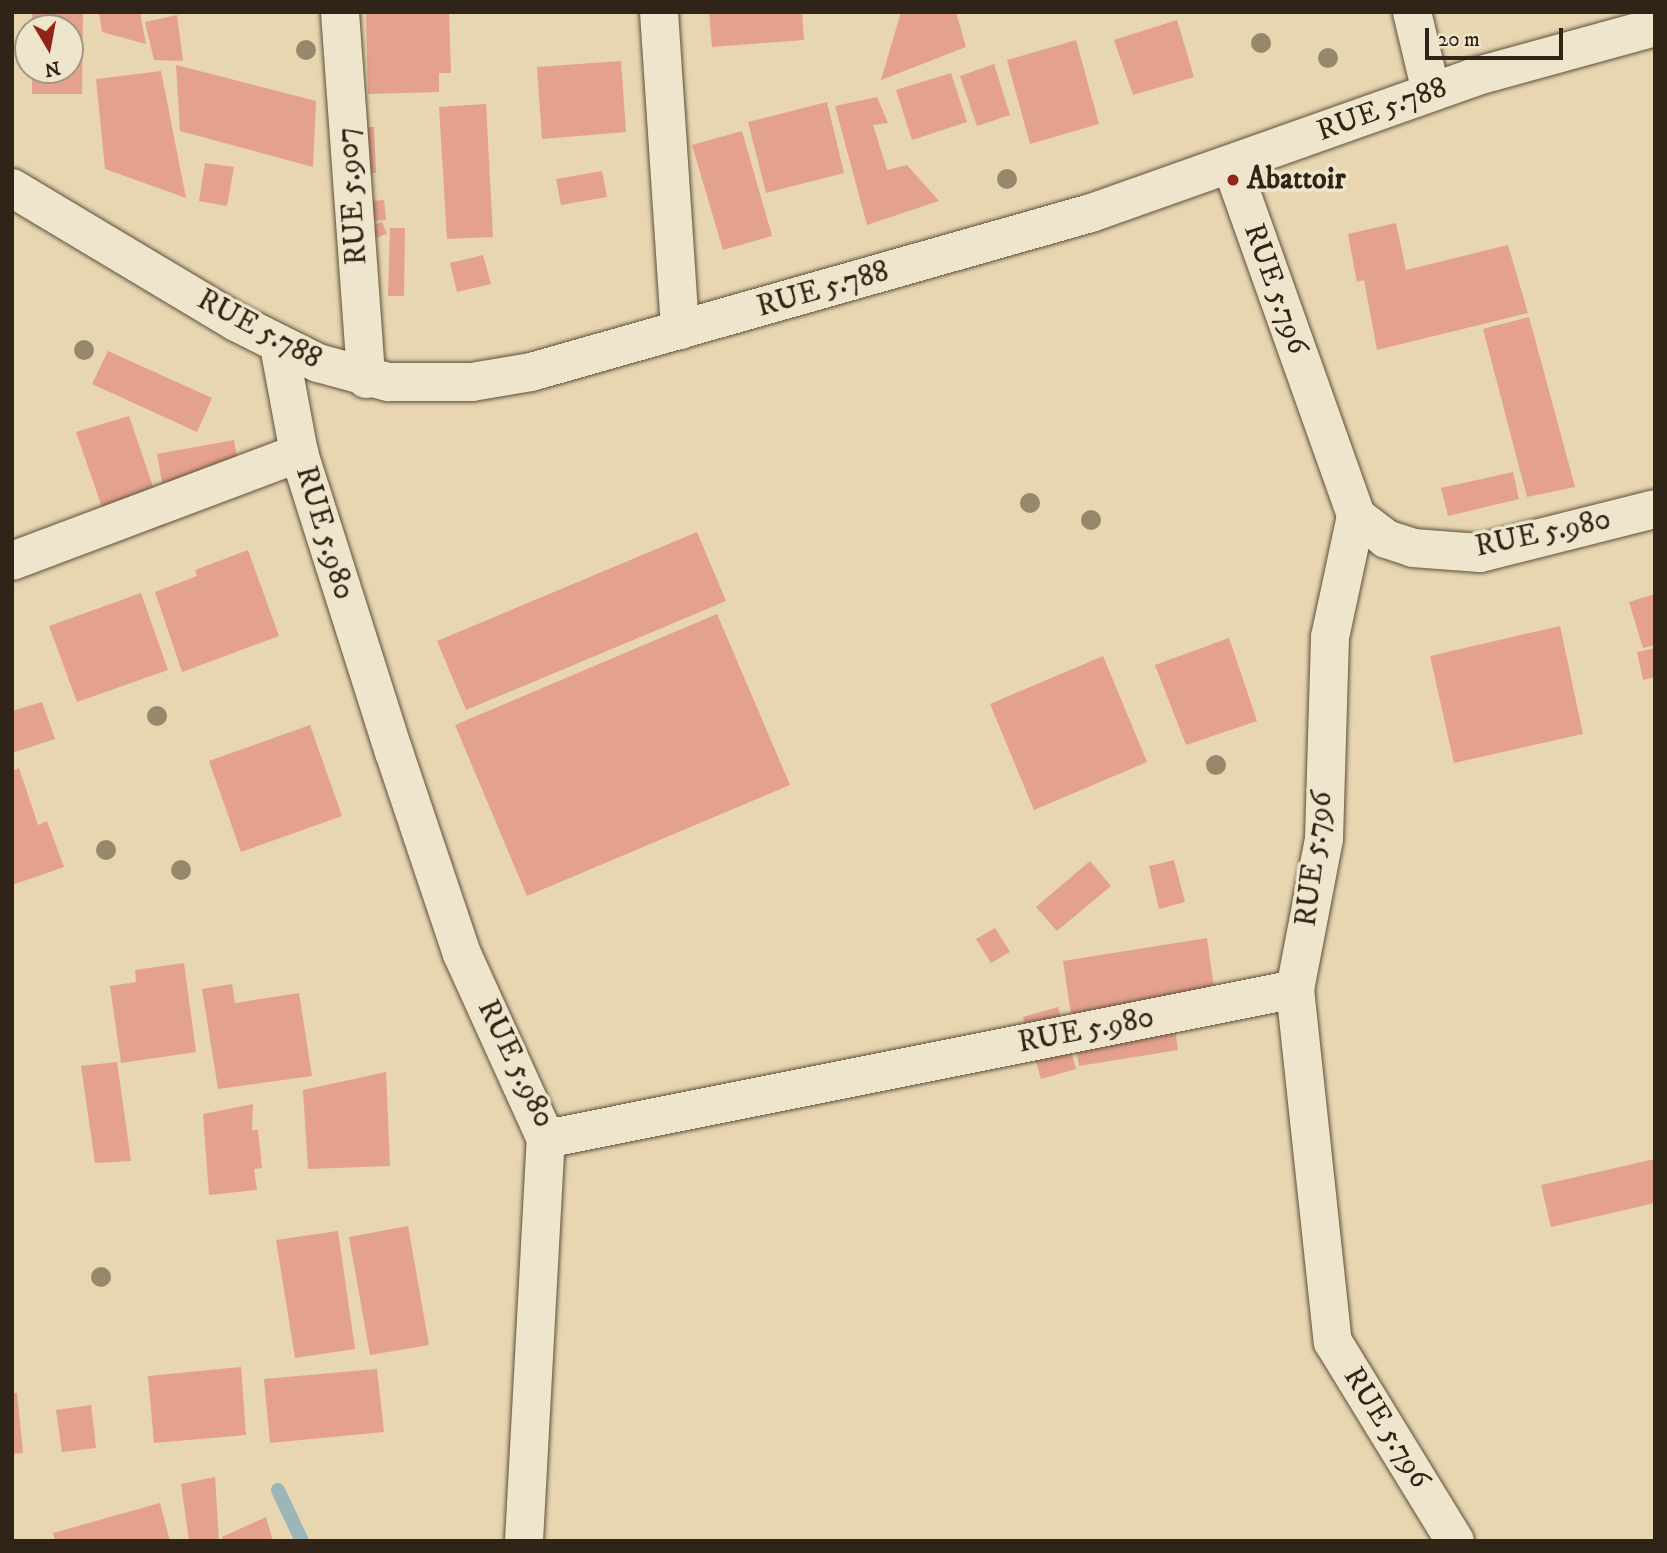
<!DOCTYPE html>
<style>
body{margin:0}
#map{position:relative;width:1667px;height:1553px;overflow:hidden;background:#e7d6b0;font-family:"IM FELL DW Pica",serif}
div>[style]{position:absolute}
[style*='--x']{left:calc(var(--x)*1px);top:calc(var(--y)*1px);width:calc(var(--w)*1px);rotate:calc(var(--a)*1deg)}
.stream>*{height:14px;margin:-7px;padding:0 7px;transform-origin:7px;border-radius:7px;background:#9bb6b6}
.building>*{inset:0;background:#e4a18d}
.roads{filter:drop-shadow(0 0 2px #5e503c) drop-shadow(0 0 2px #5e503c)}
.minor>*{height:38px;margin:-19px;padding:0 19px;transform-origin:19px;border-radius:19px;background:#efe4cc}
.tertiary>*{height:38px;margin:-19px;padding:0 19px;transform-origin:19px;border-radius:19px;background:#efe4cc}
.trees>*{width:20px;height:20px;margin:-10px;border-radius:50%;background:#96896b}
.dots>*{width:19px;height:19px;translate:-50% -50%;box-sizing:border-box;border:4px solid #efe4cc;border-radius:50%}
span{translate:-50% -50%;white-space:nowrap;text-align:center;line-height:1.15;-webkit-text-stroke:7px #efe4cc;paint-order:stroke}
.street-label{font-size:30px;color:#302416}
.poi-label{font-size:30px;color:#302416;font-weight:700}
.left{translate:0 -50%;text-align:left}
.frame{position:absolute;inset:0;border:14px solid #302416;pointer-events:none}
.north{position:absolute;left:14px;top:14px;width:70px;height:70px;box-sizing:border-box;background:#efe4cc;border:2px solid #a39783;border-radius:50%;rotate:170deg;font-size:19px;font-weight:700;line-height:28px;text-align:center;color:#302416}
.north::after{content:'';display:block;margin:auto;width:24px;height:32px;background:#8f2418;clip-path:polygon(50% 0,100% 100%,50% 72%,0 100%)}
.scale{position:absolute;left:1425px;top:28px;width:138px;height:32px;box-sizing:border-box;border:4px solid #302416;border-top:0;padding-left:9px;font-size:21px;line-height:24px;white-space:nowrap;color:#302416;-webkit-text-stroke:5px #efe4cc;paint-order:stroke}
</style>
<div id="map">
<div class="stream">
<i style="--x:278;--y:1490;--w:56;--a:64.8"></i>
</div>
<div class="building">
<i style="clip-path:polygon(99px 12px,140px 12px,146px 44px,102px 32px)"></i>
<i style="clip-path:polygon(366px 12px,449px 12px,451px 73px,439px 73px,439px 92px,368px 94px)"></i>
<i style="clip-path:polygon(709px 12px,802px 12px,804px 40px,712px 47px)"></i>
<i style="clip-path:polygon(901px 12px,956px 12px,966px 47px,881px 80px)"></i>
<i style="clip-path:polygon(32px 13px,83px 13px,82px 94px,32px 94px,32px 70px,70px 70px,70px 28px,32px 28px)"></i>
<i style="clip-path:polygon(177px 15px,183px 61px,154px 60px,145px 22px)"></i>
<i style="clip-path:polygon(1177px 20px,1194px 77px,1133px 95px,1114px 40px)"></i>
<i style="clip-path:polygon(1076px 40px,1099px 124px,1030px 144px,1007px 60px)"></i>
<i style="clip-path:polygon(621px 61px,626px 132px,542px 139px,537px 67px)"></i>
<i style="clip-path:polygon(994px 64px,1010px 115px,977px 126px,960px 76px)"></i>
<i style="clip-path:polygon(176px 65px,316px 101px,313px 167px,180px 131px)"></i>
<i style="clip-path:polygon(161px 71px,186px 198px,105px 169px,96px 79px)"></i>
<i style="clip-path:polygon(951px 73px,967px 122px,912px 140px,896px 90px)"></i>
<i style="clip-path:polygon(877px 97px,888px 123px,873px 125px,887px 170px,907px 165px,939px 201px,867px 225px,835px 106px)"></i>
<i style="clip-path:polygon(827px 102px,844px 173px,766px 193px,748px 122px)"></i>
<i style="clip-path:polygon(486px 104px,493px 237px,447px 239px,439px 107px)"></i>
<i style="clip-path:polygon(374px 127px,376px 173px,348px 174px,346px 128px)"></i>
<i style="clip-path:polygon(742px 131px,772px 236px,723px 250px,692px 145px)"></i>
<i style="clip-path:polygon(205px 163px,234px 167px,227px 206px,199px 201px)"></i>
<i style="clip-path:polygon(602px 171px,607px 197px,561px 205px,556px 179px)"></i>
<i style="clip-path:polygon(384px 200px,386px 220px,349px 223px,348px 203px)"></i>
<i style="clip-path:polygon(382px 222px,387px 234px,361px 243px,357px 231px)"></i>
<i style="clip-path:polygon(1396px 223px,1406px 270px,1508px 245px,1528px 313px,1377px 350px,1364px 280px,1357px 282px,1348px 234px)"></i>
<i style="clip-path:polygon(390px 228px,405px 228px,404px 296px,388px 296px)"></i>
<i style="clip-path:polygon(483px 255px,491px 284px,457px 292px,450px 263px)"></i>
<i style="clip-path:polygon(1529px 317px,1575px 487px,1527px 497px,1483px 329px)"></i>
<i style="clip-path:polygon(108px 351px,212px 398px,197px 432px,92px 384px)"></i>
<i style="clip-path:polygon(129px 416px,166px 525px,114px 542px,76px 432px)"></i>
<i style="clip-path:polygon(234px 440px,243px 492px,166px 505px,157px 454px)"></i>
<i style="clip-path:polygon(1513px 472px,1519px 499px,1448px 516px,1441px 488px)"></i>
<i style="clip-path:polygon(697px 532px,726px 601px,466px 710px,437px 641px)"></i>
<i style="clip-path:polygon(248px 550px,279px 636px,182px 672px,155px 592px,197px 576px,195px 570px)"></i>
<i style="clip-path:polygon(141px 593px,168px 670px,77px 702px,49px 626px)"></i>
<i style="clip-path:polygon(1655px 594px,1655px 645px,1643px 648px,1629px 602px)"></i>
<i style="clip-path:polygon(717px 614px,790px 785px,527px 896px,455px 725px)"></i>
<i style="clip-path:polygon(1560px 626px,1583px 734px,1454px 763px,1430px 656px)"></i>
<i style="clip-path:polygon(1229px 638px,1257px 721px,1186px 745px,1155px 665px)"></i>
<i style="clip-path:polygon(1655px 648px,1655px 677px,1643px 680px,1637px 652px)"></i>
<i style="clip-path:polygon(1103px 656px,1147px 762px,1034px 810px,990px 704px)"></i>
<i style="clip-path:polygon(42px 702px,55px 739px,12px 753px,12px 711px)"></i>
<i style="clip-path:polygon(310px 725px,342px 816px,241px 852px,209px 761px)"></i>
<i style="clip-path:polygon(19px 768px,38px 825px,47px 821px,64px 867px,12px 885px,12px 771px)"></i>
<i style="clip-path:polygon(1174px 860px,1185px 902px,1159px 909px,1149px 866px)"></i>
<i style="clip-path:polygon(1090px 861px,1111px 886px,1057px 931px,1036px 907px)"></i>
<i style="clip-path:polygon(995px 928px,1010px 952px,991px 963px,976px 939px)"></i>
<i style="clip-path:polygon(1207px 938px,1216px 1001px,1172px 1008px,1178px 1050px,1079px 1066px,1063px 961px)"></i>
<i style="clip-path:polygon(184px 963px,196px 1052px,121px 1063px,110px 986px,136px 982px,135px 970px)"></i>
<i style="clip-path:polygon(232px 984px,235px 1003px,299px 993px,312px 1076px,218px 1089px,202px 989px)"></i>
<i style="clip-path:polygon(1058px 1007px,1076px 1069px,1041px 1079px,1023px 1017px)"></i>
<i style="clip-path:polygon(117px 1062px,131px 1161px,95px 1163px,81px 1066px)"></i>
<i style="clip-path:polygon(386px 1072px,390px 1166px,308px 1169px,303px 1090px)"></i>
<i style="clip-path:polygon(253px 1104px,252px 1130px,258px 1130px,262px 1168px,254px 1169px,257px 1190px,209px 1195px,203px 1114px)"></i>
<i style="clip-path:polygon(1655px 1159px,1655px 1203px,1551px 1227px,1541px 1185px)"></i>
<i style="clip-path:polygon(408px 1226px,429px 1345px,370px 1355px,349px 1237px)"></i>
<i style="clip-path:polygon(338px 1231px,355px 1349px,295px 1358px,276px 1240px)"></i>
<i style="clip-path:polygon(241px 1367px,246px 1435px,154px 1443px,148px 1376px)"></i>
<i style="clip-path:polygon(377px 1369px,384px 1432px,270px 1443px,264px 1379px)"></i>
<i style="clip-path:polygon(12px 1393px,17px 1393px,23px 1453px,12px 1454px)"></i>
<i style="clip-path:polygon(91px 1405px,96px 1448px,62px 1452px,56px 1410px)"></i>
<i style="clip-path:polygon(215px 1477px,219px 1541px,189px 1541px,181px 1484px)"></i>
<i style="clip-path:polygon(160px 1503px,170px 1541px,55px 1541px,53px 1533px)"></i>
<i style="clip-path:polygon(266px 1517px,273px 1541px,222px 1541px,222px 1537px)"></i>
</div>
<div class="roads">
<div class="minor">
<i style="--x:340;--y:12;--w:368;--a:85.9"></i>
<i style="--x:659;--y:12;--w:319;--a:86.2"></i>
<i style="--x:1412;--y:12;--w:82;--a:76.6"></i>
<i style="--x:1231;--y:164;--w:374;--a:70.4"></i>
<i style="--x:1356;--y:516;--w:124;--a:102.1"></i>
<i style="--x:1330;--y:637;--w:202;--a:91.7"></i>
<i style="--x:1324;--y:839;--w:153;--a:100.9"></i>
<i style="--x:1295;--y:989;--w:355;--a:83.9"></i>
<i style="--x:1333;--y:1342;--w:233;--a:58.5"></i>
<i style="--x:279;--y:346;--w:109;--a:79.4"></i>
<i style="--x:299;--y:453;--w:314;--a:72.4"></i>
<i style="--x:394;--y:752;--w:213;--a:71.4"></i>
<i style="--x:462;--y:954;--w:203;--a:65.6"></i>
<i style="--x:546;--y:1139;--w:764;--a:-11.32"></i>
<i style="--x:1356;--y:516;--w:38;--a:37"></i>
<i style="--x:1386;--y:539;--w:28;--a:18"></i>
<i style="--x:1413;--y:548;--w:67;--a:4.3"></i>
<i style="--x:1480;--y:553;--w:180;--a:-14.1"></i>
<i style="--x:12;--y:561;--w:307;--a:-20.6"></i>
<i style="--x:524;--y:1541;--w:403;--a:-86.9"></i>
</div>
<div class="tertiary">
<i style="--x:12;--y:188;--w:261;--a:30.9"></i>
<i style="--x:236;--y:322;--w:92;--a:26.6"></i>
<i style="--x:318;--y:363;--w:73;--a:15.2"></i>
<i style="--x:388;--y:382;--w:84;--a:0"></i>
<i style="--x:472;--y:382;--w:60;--a:-9.6"></i>
<i style="--x:531;--y:372;--w:582;--a:-15.85"></i>
<i style="--x:1091;--y:213;--w:406;--a:-19.5"></i>
<i style="--x:1474;--y:77;--w:188;--a:-15.4"></i>
</div>
</div>
<div class="trees">
<i style="left:1261px;top:43px"></i>
<i style="left:306px;top:50px"></i>
<i style="left:1328px;top:58px"></i>
<i style="left:1007px;top:179px"></i>
<i style="left:84px;top:350px"></i>
<i style="left:1030px;top:503px"></i>
<i style="left:1091px;top:520px"></i>
<i style="left:157px;top:716px"></i>
<i style="left:1216px;top:765px"></i>
<i style="left:106px;top:850px"></i>
<i style="left:181px;top:870px"></i>
<i style="left:101px;top:1277px"></i>
</div>
<div class="dots">
<i style="left:1233px;top:180px;background:#8f2418"></i>
</div>
<div class="street-label">
<span style="left:1382px;top:110px;rotate:-20deg">RUE 5.788</span>
<span style="left:353px;top:196px;rotate:-94deg">RUE 5.907</span>
<span style="left:1275px;top:289px;rotate:70deg">RUE 5.796</span>
<span style="left:823px;top:290px;rotate:-16deg">RUE 5.788</span>
<span style="left:259px;top:330px;rotate:28deg">RUE 5.788</span>
<span style="left:324px;top:533px;rotate:73deg">RUE 5.980</span>
<span style="left:1543px;top:534px;rotate:-12deg">RUE 5.980</span>
<span style="left:1315px;top:859px;rotate:-83deg">RUE 5.796</span>
<span style="left:1086px;top:1031px;rotate:-11deg">RUE 5.980</span>
<span style="left:515px;top:1064px;rotate:64deg">RUE 5.980</span>
<span style="left:1386px;top:1428px;rotate:58deg">RUE 5.796</span>
</div>
<div class="poi-label">
<span class="left" style="left:1247px;top:180px">Abattoir</span>
</div>
<div class="frame"></div>
<div class="north">N</div>
<div class="scale">20 m</div>
</div>
